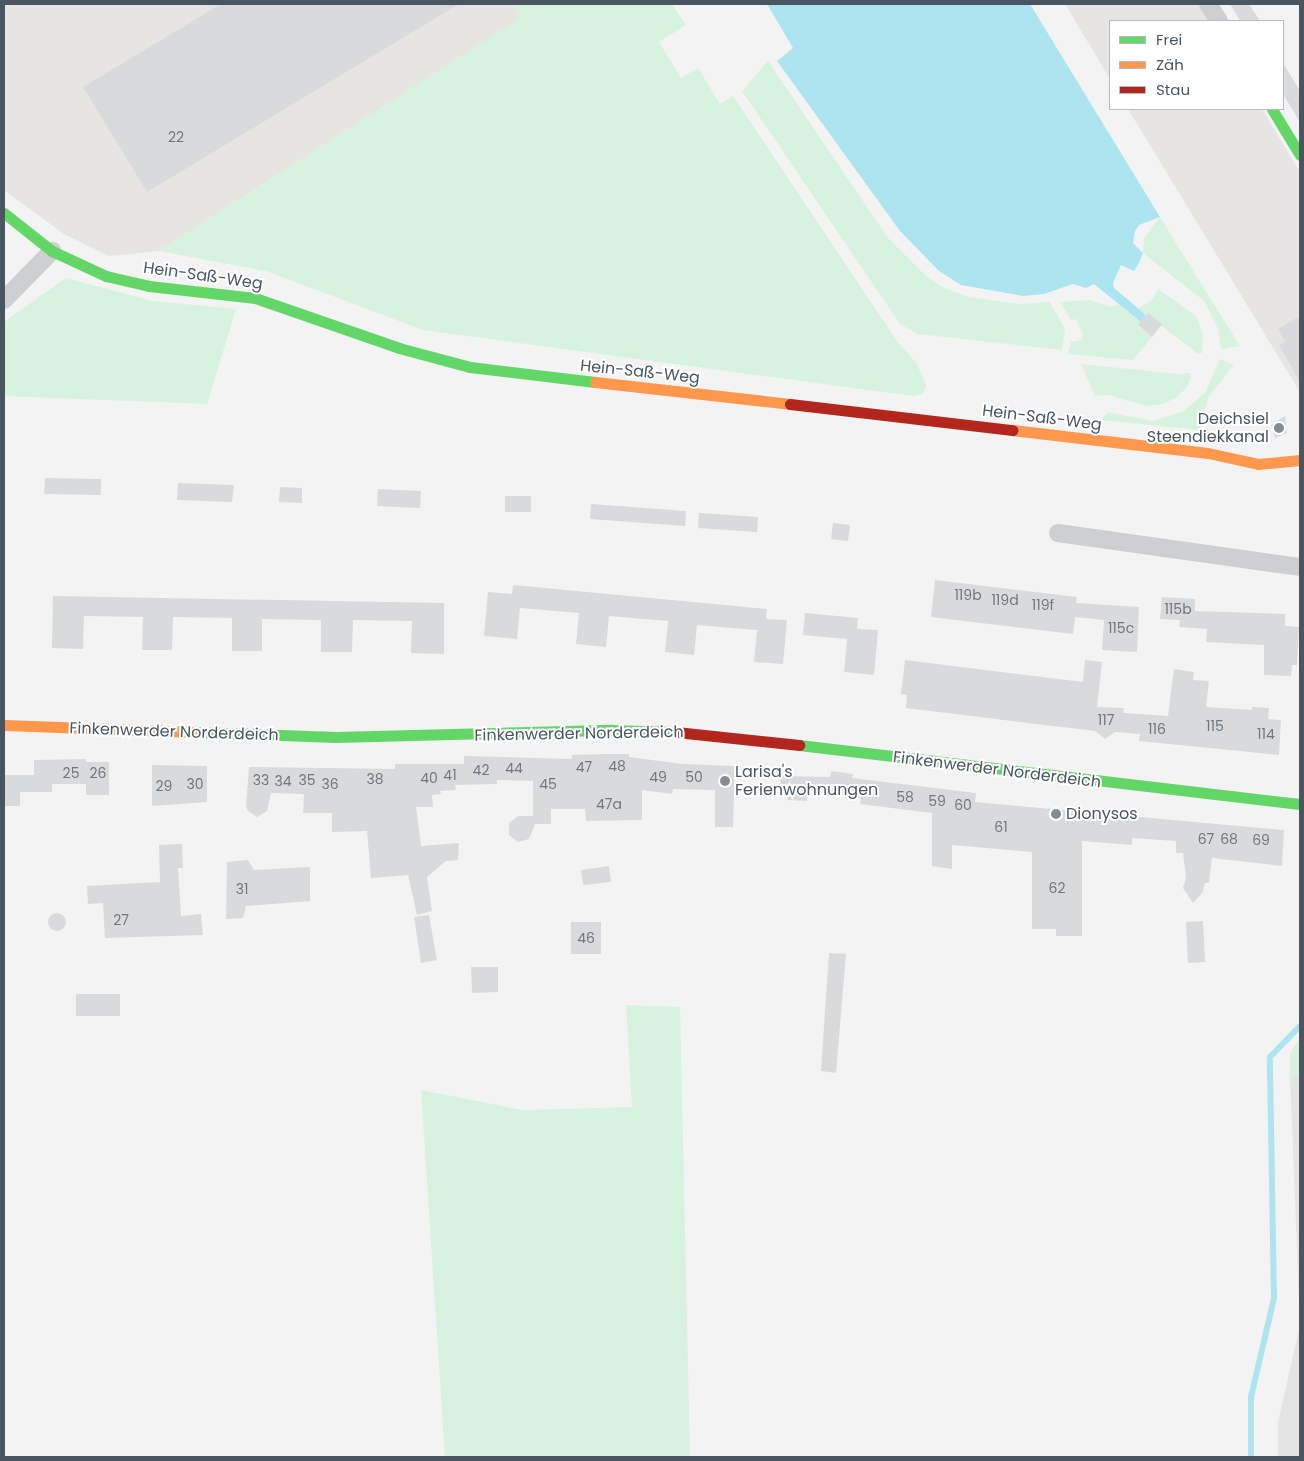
<!DOCTYPE html>
<meta charset="utf-8">
<style>
body{margin:0}
#map{position:relative;width:1304px;height:1461px;overflow:hidden;background:#f3f3f3;font-family:Poppins,sans-serif}
div>[style]{position:absolute}
[style*='--x']{left:calc(var(--x)*1px);top:calc(var(--y)*1px);width:calc(var(--w)*1px);rotate:calc(var(--a)*1deg)}
.commercial>*{inset:0;background:#e6e5e2}
.education>*{inset:0;background:#e5e4e5}
.green>*{inset:0;background:#d8f2e0}
.water>*{inset:0;background:#ace5f0}
.stream>*{height:6px;margin:-3px;padding:0 3px;transform-origin:3px;border-radius:3px;background:#ace5f0}
.building>*{inset:0;background:#d9dadb}
.round{border-radius:50%}
.street>*{height:18px;margin:-9px;padding:0 9px;transform-origin:9px;border-radius:9px;background:#cdcfd1}
.fast>*{height:11px;margin:-5.5px;padding:0 5.5px;transform-origin:5.5px;border-radius:5.5px;background:#63d668}
.slow>*{height:11px;margin:-5.5px;padding:0 5.5px;transform-origin:5.5px;border-radius:5.5px;background:#ff974d}
.jam>*{height:11px;margin:-5.5px;padding:0 5.5px;transform-origin:5.5px;border-radius:5.5px;background:#b3261e}
.dots>*{width:14px;height:14px;translate:-50% -50%;box-sizing:border-box;border:2px solid #fff;border-radius:50%}
span{translate:-50% -50%;white-space:nowrap;text-align:center;line-height:1.15;-webkit-text-stroke:4px #fff;paint-order:stroke}
.number-label{font-size:14px;color:#6e7880}
.number-label span{-webkit-text-stroke-width:0}
.street-label{font-size:16px;color:#495660}
.poi-label{font-size:16px;color:#495660}
.right{translate:-100% -50%;text-align:right}
.left{translate:0 -50%;text-align:left}
.frame{position:absolute;inset:0;border:5px solid #495660;pointer-events:none}
.legend{position:absolute;left:1109px;top:20px;width:175px;height:90px;box-sizing:border-box;background:#fff;border:1px solid #b6bbbf;margin:0;padding:6px 9px;list-style:none;font-size:15px;color:#495660}
.legend li{display:flex;align-items:center;gap:10px;height:25px}
.legend b{width:25px;border:1px solid #b6bbbf}
</style>
<div id="map">
<div class="commercial">
<i style="clip-path:polygon(4px 4px,513px 4px,521px 18px,159px 251px,109px 256px,64px 234px,4px 190px)"></i>
<i style="clip-path:polygon(1065px 4px,1199px 4px,1209px 21px,1110px 21px,1110px 79px)"></i>
<i style="clip-path:polygon(1128px 109px,1262px 109px,1294px 162px,1300px 172px,1300px 392px)"></i>
</div>
<div class="education">
<i style="clip-path:polygon(1300px 1074px,1300px 1457px,1278px 1457px,1278px 1422px,1300px 1325px,1290px 1076px)"></i>
</div>
<div class="green">
<i style="clip-path:polygon(513px 4px,672px 4px,686px 25px,659px 42px,681px 78px,698px 68px,720px 104px,733px 96px,897px 341px,917px 364px,926px 385px,923px 394px,913px 396px,423px 330px,266px 271px,159px 251px,520px 18px)"></i>
<i style="clip-path:polygon(768px 61px,888px 238px,927px 277px,946px 289px,969px 297px,1020px 304px,1050px 302px,1065px 329px,1062px 350px,918px 334px,900px 324px,742px 91px)"></i>
<i style="clip-path:polygon(1160px 217px,1184px 256px,1240px 346px,1221px 349px,1218px 329px,1204px 301px,1143px 253px,1144px 238px)"></i>
<i style="clip-path:polygon(66px 278px,153px 301px,236px 309px,207px 404px,4px 396px,4px 322px)"></i>
<i style="clip-path:polygon(1158px 289px,1196px 316px,1203px 334px,1202px 353px,1197px 353px,1138px 308px,1151px 301px)"></i>
<i style="clip-path:polygon(1090px 300px,1110px 307px,1120px 305px,1141px 322px,1138px 326px,1152px 337px,1133px 360px,1068px 354px,1071px 342px,1081px 340px,1083px 335px,1076px 319px,1071px 320px,1060px 302px)"></i>
<i style="clip-path:polygon(1220px 359px,1234px 365px,1209px 396px,1199px 430px,1101px 420px,1108px 412px,1152px 421px,1182px 412px,1205px 393px)"></i>
<i style="clip-path:polygon(1081px 364px,1178px 374px,1191px 373px,1191px 376px,1188px 386px,1177px 397px,1163px 404px,1146px 406px,1108px 395px,1095px 396px)"></i>
<i style="clip-path:polygon(626px 1005px,680px 1007px,690px 1457px,445px 1457px,421px 1090px,522px 1110px,632px 1107px)"></i>
<i style="clip-path:polygon(1300px 1038px,1300px 1074px,1290px 1076px,1290px 1053px)"></i>
</div>
<div class="water">
<i style="clip-path:polygon(767px 4px,1030px 4px,1160px 217px,1139px 225px,1135px 231px,1133px 243px,1143px 253px,1139px 263px,1134px 271px,1121px 265px,1113px 283px,1114px 288px,1146px 315px,1141px 322px,1094px 284px,1086px 288px,1073px 284px,1044px 294px,1023px 296px,961px 285px,939px 271px,900px 231px,777px 61px,793px 48px)"></i>
</div>
<div class="stream">
<i style="--x:1251;--y:1457;--w:60;--a:-90"></i>
<i style="--x:1251;--y:1397;--w:102;--a:-76.9"></i>
<i style="--x:1274;--y:1298;--w:241;--a:-91"></i>
<i style="--x:1270;--y:1057;--w:43;--a:-45.9"></i>
</div>
<div class="building">
<i style="clip-path:polygon(221px 4px,459px 4px,147px 192px,83px 87px)"></i>
<i style="clip-path:polygon(1230px 4px,1249px 4px,1260px 21px,1240px 21px)"></i>
<i style="clip-path:polygon(1283px 63px,1300px 91px,1300px 122px,1283px 94px)"></i>
<i style="clip-path:polygon(1148px 313px,1162px 324px,1152px 337px,1138px 325px)"></i>
<i style="clip-path:polygon(1300px 316px,1300px 382px,1279px 345px,1285px 342px,1278px 329px)"></i>
<i style="clip-path:polygon(1285px 416px,1287px 433px,1275px 438px,1271px 425px)"></i>
<i style="clip-path:polygon(45px 478px,101px 479px,101px 495px,44px 494px)"></i>
<i style="clip-path:polygon(178px 483px,234px 485px,232px 502px,177px 500px)"></i>
<i style="clip-path:polygon(280px 487px,302px 488px,302px 503px,279px 502px)"></i>
<i style="clip-path:polygon(378px 489px,421px 491px,420px 508px,377px 506px)"></i>
<i style="clip-path:polygon(505px 496px,531px 496px,531px 512px,505px 512px)"></i>
<i style="clip-path:polygon(591px 504px,686px 511px,685px 526px,590px 519px)"></i>
<i style="clip-path:polygon(699px 513px,758px 517px,757px 532px,698px 528px)"></i>
<i style="clip-path:polygon(833px 523px,850px 525px,848px 541px,831px 539px)"></i>
<i style="clip-path:polygon(935px 580px,1077px 597px,1076px 603px,1139px 607px,1137px 652px,1102px 650px,1104px 620px,1075px 617px,1073px 634px,931px 617px)"></i>
<i style="clip-path:polygon(513px 585px,767px 609px,766px 619px,787px 620px,783px 664px,754px 662px,757px 630px,697px 625px,694px 655px,665px 652px,668px 621px,609px 616px,606px 647px,576px 644px,579px 613px,520px 608px,517px 639px,484px 636px,488px 592px,512px 594px)"></i>
<i style="clip-path:polygon(53px 596px,444px 603px,444px 654px,411px 653px,412px 621px,353px 620px,352px 652px,321px 652px,321px 620px,262px 619px,262px 651px,232px 651px,232px 618px,173px 617px,172px 650px,142px 650px,143px 617px,84px 616px,83px 649px,52px 648px)"></i>
<i style="clip-path:polygon(1162px 597px,1195px 599px,1195px 611px,1285px 614px,1285px 626px,1299px 627px,1297px 665px,1292px 665px,1291px 676px,1264px 675px,1264px 645px,1206px 642px,1207px 629px,1179px 627px,1180px 620px,1160px 619px)"></i>
<i style="clip-path:polygon(805px 613px,858px 618px,857px 629px,878px 630px,874px 675px,844px 672px,847px 639px,803px 635px)"></i>
<i style="clip-path:polygon(905px 660px,1083px 682px,1085px 660px,1102px 662px,1097px 707px,1124px 708px,1123px 713px,1168px 716px,1174px 669px,1194px 672px,1193px 680px,1209px 681px,1206px 707px,1252px 710px,1252px 707px,1269px 708px,1268px 719px,1281px 720px,1279px 755px,1139px 741px,1140px 734px,1115px 732px,1105px 739px,1095px 731px,906px 708px,907px 695px,901px 694px)"></i>
<i style="clip-path:polygon(605px 754px,629px 754px,629px 757px,682px 764px,735px 766px,733px 827px,715px 827px,715px 790px,673px 789px,672px 794px,642px 790px,642px 820px,586px 821px,585px 809px,551px 809px,551px 824px,535px 824px,529px 839px,518px 842px,509px 835px,509px 823px,518px 816px,533px 816px,533px 781px,497px 780px,497px 784px,455px 785px,456px 790px,440px 791px,441px 794px,432px 795px,433px 807px,416px 807px,421px 846px,459px 843px,458px 860px,446px 861px,427px 877px,432px 911px,417px 915px,408px 875px,371px 878px,367px 831px,332px 832px,332px 813px,303px 813px,304px 794px,271px 793px,267px 811px,257px 817px,248px 811px,246px 806px,249px 767px,395px 769px,395px 764px,464px 764px,464px 756px,572px 759px,572px 755px)"></i>
<i style="clip-path:polygon(86px 759px,86px 762px,109px 762px,109px 795px,86px 795px,86px 784px,52px 784px,52px 792px,20px 792px,20px 806px,4px 806px,4px 775px,34px 775px,34px 760px)"></i>
<i style="clip-path:polygon(152px 765px,207px 766px,207px 802px,152px 806px)"></i>
<i style="clip-path:polygon(831px 771px,853px 774px,852px 778px,976px 793px,975px 802px,1284px 830px,1282px 866px,1212px 858px,1209px 883px,1205px 883px,1202px 893px,1193px 903px,1183px 888px,1186px 878px,1183px 853px,1176px 853px,1176px 841px,1132px 838px,1132px 845px,1082px 841px,1082px 936px,1056px 936px,1056px 929px,1032px 929px,1032px 852px,952px 845px,952px 869px,932px 866px,932px 813px,860px 804px,861px 798px,807px 790px,807px 801px,786px 800px,786px 787px,780px 787px,781px 776px,830px 777px)"></i>
<i style="clip-path:polygon(182px 844px,183px 868px,178px 868px,181px 916px,201px 914px,203px 935px,105px 938px,103px 903px,88px 904px,87px 886px,160px 882px,159px 845px)"></i>
<i style="clip-path:polygon(248px 860px,254px 870px,310px 867px,310px 901px,246px 906px,243px 918px,226px 919px,227px 862px)"></i>
<i style="clip-path:polygon(609px 866px,611px 882px,583px 885px,581px 870px)"></i>
<i class="round" style="left:48px;top:913px;width:18px;height:18px"></i>
<i style="clip-path:polygon(429px 915px,437px 960px,421px 963px,414px 917px)"></i>
<i style="clip-path:polygon(1203px 921px,1205px 962px,1188px 963px,1186px 922px)"></i>
<i style="clip-path:polygon(571px 922px,601px 922px,601px 954px,571px 954px)"></i>
<i style="clip-path:polygon(829px 953px,846px 954px,836px 1073px,821px 1071px)"></i>
<i style="clip-path:polygon(471px 967px,498px 967px,498px 992px,472px 993px)"></i>
<i style="clip-path:polygon(76px 994px,120px 994px,120px 1016px,76px 1016px)"></i>
</div>
<div class="street">
<i style="--x:1208;--y:4;--w:20;--a:57"></i>
<i style="--x:4;--y:300;--w:69;--a:-45.6"></i>
<i style="--x:1058;--y:533;--w:244;--a:8"></i>
</div>
<div class="fast">
<i style="--x:1272;--y:109;--w:54;--a:58.7"></i>
<i style="--x:4;--y:213;--w:61;--a:38.4"></i>
<i style="--x:52;--y:251;--w:60;--a:24.8"></i>
<i style="--x:106;--y:276;--w:44;--a:13.1"></i>
<i style="--x:149;--y:286;--w:107;--a:6.5"></i>
<i style="--x:255;--y:298;--w:152;--a:19.1"></i>
<i style="--x:399;--y:348;--w:73;--a:15"></i>
<i style="--x:470;--y:367;--w:126;--a:6.8"></i>
<i style="--x:196;--y:732;--w:140;--a:2"></i>
<i style="--x:336;--y:737;--w:276;--a:-1.5"></i>
<i style="--x:612;--y:730;--w:64;--a:1.8"></i>
<i style="--x:799;--y:745;--w:504;--a:6.72"></i>
</div>
<div class="slow">
<i style="--x:595;--y:382;--w:196;--a:6.4"></i>
<i style="--x:1012;--y:430;--w:197;--a:6.7"></i>
<i style="--x:1208;--y:453;--w:51;--a:12.4"></i>
<i style="--x:1258;--y:464;--w:42;--a:-5.4"></i>
<i style="--x:4;--y:725;--w:192;--a:2.1"></i>
</div>
<div class="jam">
<i style="--x:790;--y:404;--w:224;--a:6.7"></i>
<i style="--x:676;--y:732;--w:124;--a:6"></i>
</div>
<div class="dots">
<i style="left:1279px;top:428px;background:#848d93"></i>
<i style="left:725px;top:781px;background:#848d93"></i>
<i style="left:1056px;top:814px;background:#848d93"></i>
</div>
<div class="number-label">
<span style="left:176px;top:137px">22</span>
<span style="left:968px;top:595px">119b</span>
<span style="left:1005px;top:600px">119d</span>
<span style="left:1043px;top:605px">119f</span>
<span style="left:1178px;top:609px">115b</span>
<span style="left:1121px;top:628px">115c</span>
<span style="left:1106px;top:720px">117</span>
<span style="left:1215px;top:726px">115</span>
<span style="left:1157px;top:729px">116</span>
<span style="left:1266px;top:734px">114</span>
<span style="left:617px;top:766px">48</span>
<span style="left:584px;top:767px">47</span>
<span style="left:514px;top:768px">44</span>
<span style="left:481px;top:770px">42</span>
<span style="left:71px;top:773px">25</span>
<span style="left:98px;top:773px">26</span>
<span style="left:450px;top:775px">41</span>
<span style="left:658px;top:777px">49</span>
<span style="left:694px;top:777px">50</span>
<span style="left:429px;top:778px">40</span>
<span style="left:375px;top:779px">38</span>
<span style="left:261px;top:780px">33</span>
<span style="left:307px;top:780px">35</span>
<span style="left:283px;top:781px">34</span>
<span style="left:195px;top:784px">30</span>
<span style="left:330px;top:784px">36</span>
<span style="left:548px;top:784px">45</span>
<span style="left:164px;top:786px">29</span>
<span style="left:905px;top:797px">58</span>
<span style="left:937px;top:801px">59</span>
<span style="left:609px;top:804px">47a</span>
<span style="left:963px;top:805px">60</span>
<span style="left:1001px;top:827px">61</span>
<span style="left:1206px;top:839px">67</span>
<span style="left:1229px;top:839px">68</span>
<span style="left:1261px;top:840px">69</span>
<span style="left:1057px;top:888px">62</span>
<span style="left:242px;top:889px">31</span>
<span style="left:121px;top:920px">27</span>
<span style="left:586px;top:938px">46</span>
</div>
<div class="street-label">
<span style="left:203px;top:276px;rotate:8deg">Hein-Saß-Weg</span>
<span style="left:640px;top:372px;rotate:6deg">Hein-Saß-Weg</span>
<span style="left:1042px;top:418px;rotate:7deg">Hein-Saß-Weg</span>
<span style="left:174px;top:732px;rotate:2deg">Finkenwerder Norderdeich</span>
<span style="left:579px;top:734px;rotate:-1deg">Finkenwerder Norderdeich</span>
<span style="left:997px;top:770px;rotate:7deg">Finkenwerder Norderdeich</span>
</div>
<div class="poi-label">
<span class="right" style="left:1269px;top:428px">Deichsiel<br>Steendiekkanal</span>
<span class="left" style="left:735px;top:781px">Larisa's<br>Ferienwohnungen</span>
<span class="left" style="left:1066px;top:814px">Dionysos</span>
</div>
<div class="frame"></div>
<ul class="legend">
<li><b style="height:6px;background:#63d668"></b>Frei</li>
<li><b style="height:6px;background:#ff974d"></b>Zäh</li>
<li><b style="height:6px;background:#b3261e"></b>Stau</li>
</ul>
</div>
